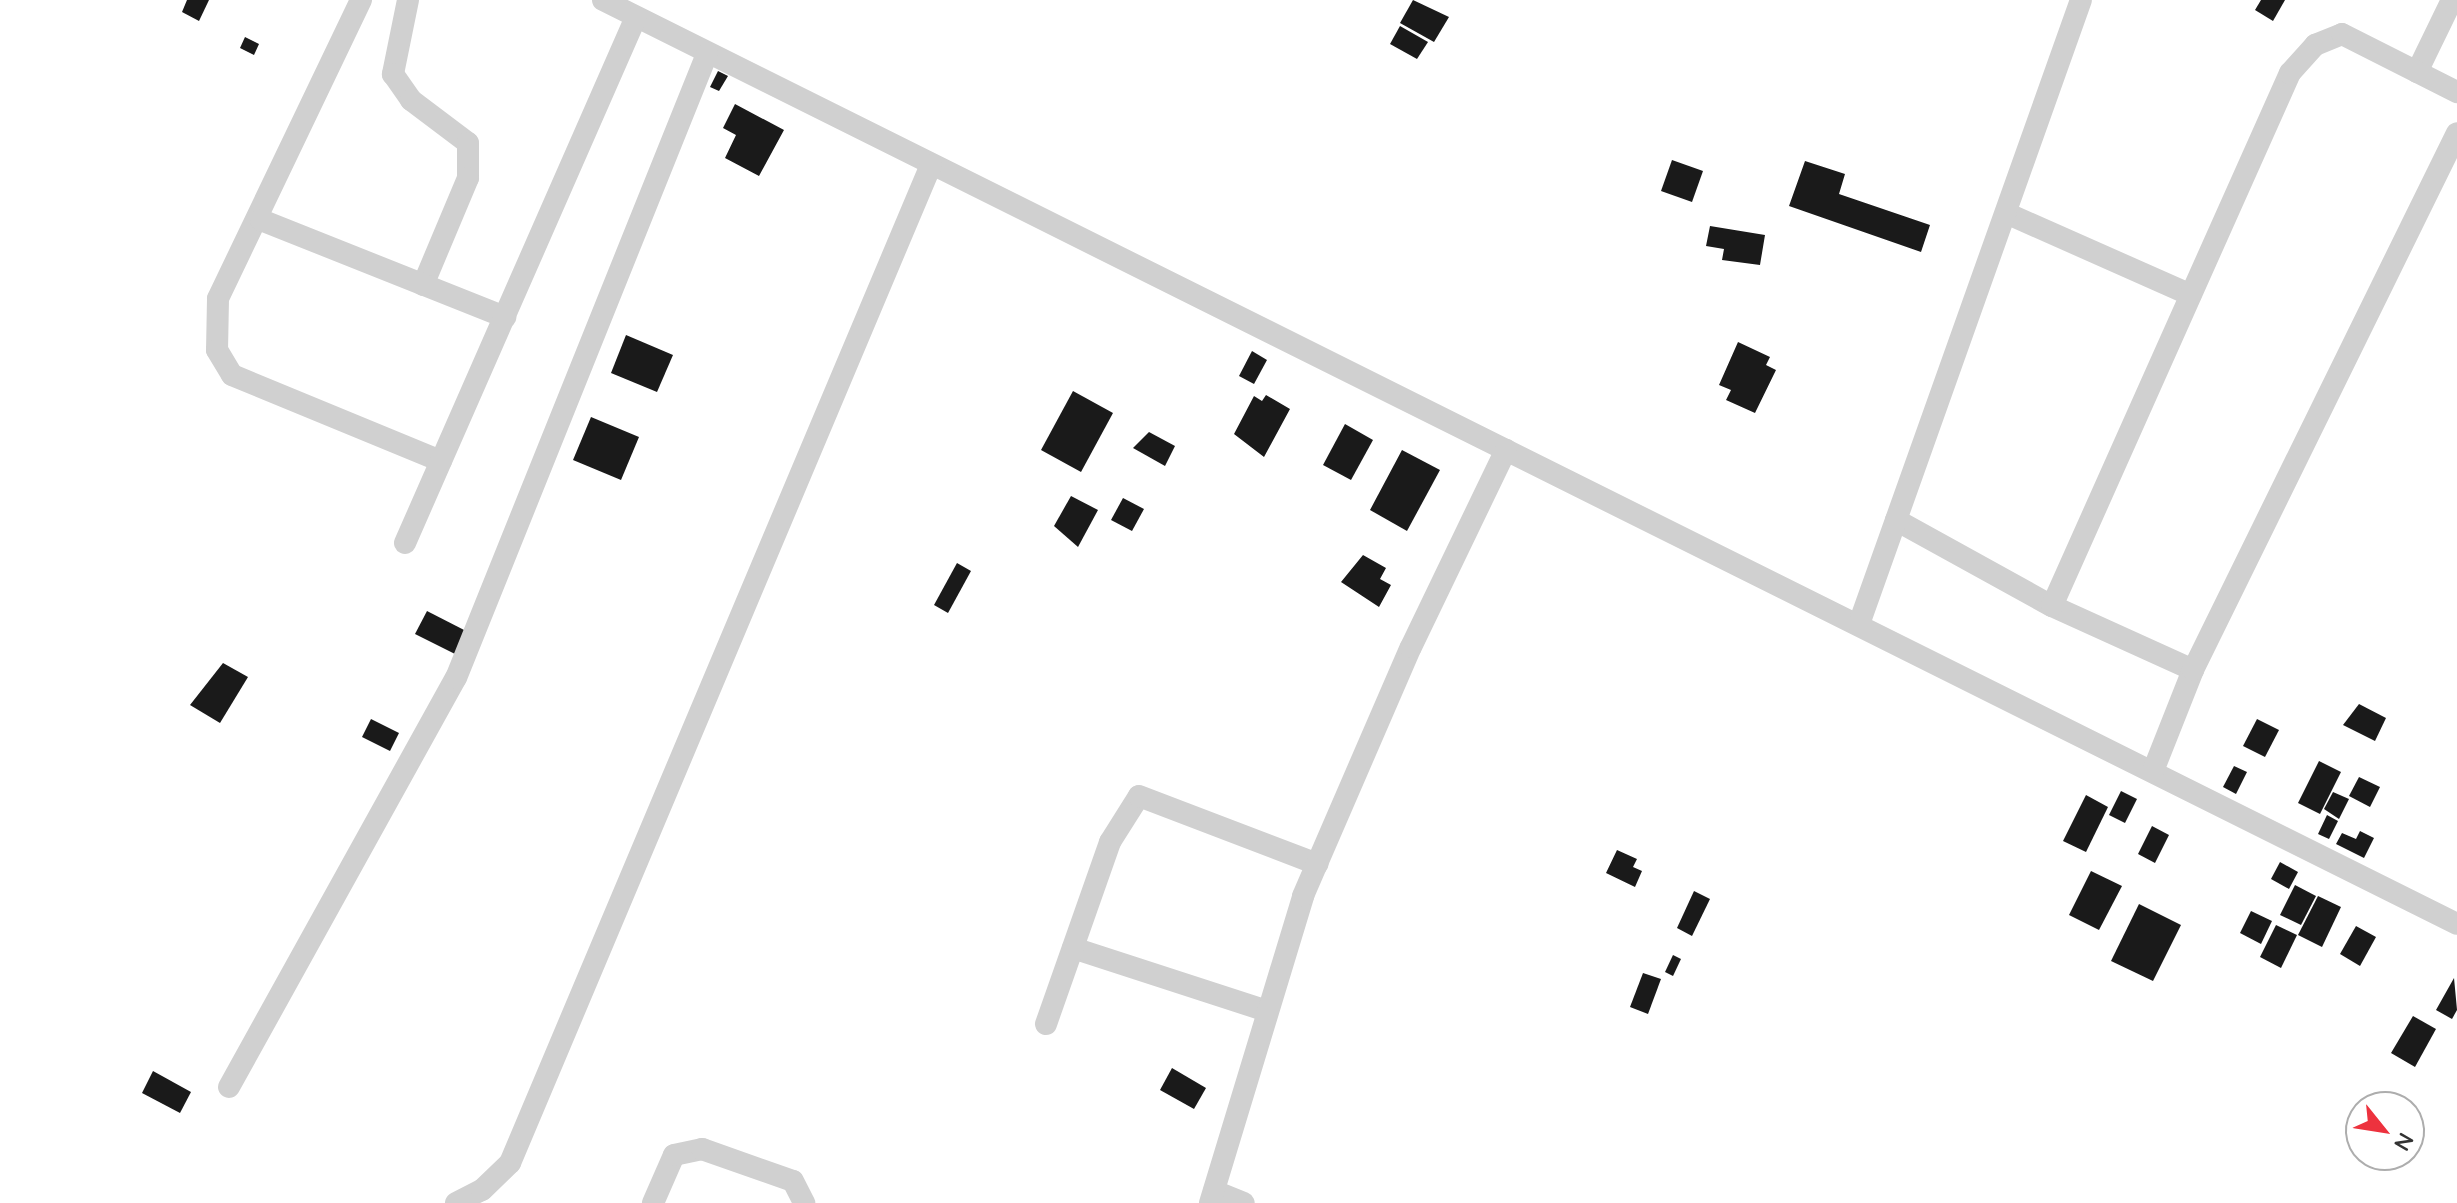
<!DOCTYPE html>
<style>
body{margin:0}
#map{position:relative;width:2457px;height:1203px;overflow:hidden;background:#fff;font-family:Quicksand,sans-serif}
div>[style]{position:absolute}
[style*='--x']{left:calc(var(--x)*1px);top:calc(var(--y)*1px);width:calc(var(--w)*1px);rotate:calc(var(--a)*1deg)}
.building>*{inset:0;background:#1a1a1a}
.street>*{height:22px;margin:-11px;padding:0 11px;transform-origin:11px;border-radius:11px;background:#d0d0d0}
span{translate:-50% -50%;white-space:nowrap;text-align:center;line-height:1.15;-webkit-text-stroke:8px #fff;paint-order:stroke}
.north{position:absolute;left:2345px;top:1091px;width:80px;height:80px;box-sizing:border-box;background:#fff;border:2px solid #adadad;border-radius:50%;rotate:120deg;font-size:22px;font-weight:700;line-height:32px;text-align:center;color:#333}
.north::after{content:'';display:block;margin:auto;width:28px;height:36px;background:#ed323e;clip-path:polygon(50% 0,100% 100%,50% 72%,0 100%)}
</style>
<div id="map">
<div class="building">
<i style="clip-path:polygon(187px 0,209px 0,199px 21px,182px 12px)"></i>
<i style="clip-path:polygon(1413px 0,1449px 17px,1434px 42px,1400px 23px)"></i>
<i style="clip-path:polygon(2261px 0,2285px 0,2273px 21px,2255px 10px)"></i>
<i style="clip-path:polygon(1400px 26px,1428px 42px,1417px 59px,1390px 44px)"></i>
<i style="clip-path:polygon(245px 37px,259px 44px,254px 55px,240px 48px)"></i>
<i style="clip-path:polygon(718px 71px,728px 76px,719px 91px,710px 87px)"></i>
<i style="clip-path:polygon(735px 104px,784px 130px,759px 176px,725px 158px,736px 135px,723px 128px)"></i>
<i style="clip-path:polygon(1672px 160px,1703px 171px,1692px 202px,1661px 191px)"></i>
<i style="clip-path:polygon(1805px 161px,1845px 174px,1839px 194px,1930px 225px,1921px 252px,1789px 206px)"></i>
<i style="clip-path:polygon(1710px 226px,1765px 235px,1760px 265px,1722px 260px,1724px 249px,1706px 246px)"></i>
<i style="clip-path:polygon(626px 335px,673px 355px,657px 392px,611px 373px)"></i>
<i style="clip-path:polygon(1738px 342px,1770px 357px,1766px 365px,1776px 370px,1755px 413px,1726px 400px,1731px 390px,1719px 385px)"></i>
<i style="clip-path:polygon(1252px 351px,1267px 360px,1254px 384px,1239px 376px)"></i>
<i style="clip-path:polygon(1073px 391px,1113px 413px,1081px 472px,1041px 450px)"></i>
<i style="clip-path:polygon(1266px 395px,1290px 409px,1264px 457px,1234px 434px,1254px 396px,1262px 401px)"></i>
<i style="clip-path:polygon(591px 417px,639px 437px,621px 480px,573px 460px)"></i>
<i style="clip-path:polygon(1345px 424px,1373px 440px,1351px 480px,1323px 465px)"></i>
<i style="clip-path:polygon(1149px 432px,1175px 446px,1165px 466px,1133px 448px)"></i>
<i style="clip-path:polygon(1402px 450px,1440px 470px,1407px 531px,1370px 510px)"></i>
<i style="clip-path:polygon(1071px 496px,1098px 510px,1078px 547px,1054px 526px)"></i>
<i style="clip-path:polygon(1123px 498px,1144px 509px,1132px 531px,1111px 520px)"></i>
<i style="clip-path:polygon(1363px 555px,1386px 568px,1380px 579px,1391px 585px,1379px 607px,1341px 582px)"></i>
<i style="clip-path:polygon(957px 563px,971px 571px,948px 613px,934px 605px)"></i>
<i style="clip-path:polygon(427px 611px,468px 632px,457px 655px,415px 634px)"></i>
<i style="clip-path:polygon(223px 663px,248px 677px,220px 723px,190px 705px)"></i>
<i style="clip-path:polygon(2359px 704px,2386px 718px,2375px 741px,2343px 725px)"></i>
<i style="clip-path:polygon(371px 719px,399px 733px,390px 751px,362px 737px)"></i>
<i style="clip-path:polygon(2257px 719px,2279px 730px,2265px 757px,2243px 746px)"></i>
<i style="clip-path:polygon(2319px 761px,2341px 772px,2320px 814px,2298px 803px)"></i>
<i style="clip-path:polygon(2234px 766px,2247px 772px,2236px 794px,2223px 787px)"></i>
<i style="clip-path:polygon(2359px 777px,2380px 787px,2370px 807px,2349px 796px)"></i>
<i style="clip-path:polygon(2121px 791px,2137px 799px,2125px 823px,2109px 815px)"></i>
<i style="clip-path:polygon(2333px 792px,2349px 799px,2339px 819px,2324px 809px)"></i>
<i style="clip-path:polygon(2086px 795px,2108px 807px,2086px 852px,2063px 841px)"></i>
<i style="clip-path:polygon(2327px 815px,2338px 821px,2329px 839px,2318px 834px)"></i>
<i style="clip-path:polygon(2152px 826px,2169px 835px,2155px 863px,2138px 854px)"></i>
<i style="clip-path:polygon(2360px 831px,2374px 838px,2364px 858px,2336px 844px,2342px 833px,2356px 839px)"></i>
<i style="clip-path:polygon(1617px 850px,1637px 859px,1633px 867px,1642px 871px,1635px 887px,1606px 873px)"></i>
<i style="clip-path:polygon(2280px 862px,2298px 872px,2289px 889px,2271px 879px)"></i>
<i style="clip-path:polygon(2091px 871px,2122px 886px,2099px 930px,2069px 915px)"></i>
<i style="clip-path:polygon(2295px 885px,2316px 896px,2301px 925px,2280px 915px)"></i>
<i style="clip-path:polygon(1694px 891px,1710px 899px,1692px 936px,1677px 928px)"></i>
<i style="clip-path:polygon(2318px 896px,2341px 907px,2322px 947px,2298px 935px)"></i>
<i style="clip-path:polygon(2139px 904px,2181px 925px,2153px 981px,2111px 961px)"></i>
<i style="clip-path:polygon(2251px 911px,2272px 921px,2261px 944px,2240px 933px)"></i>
<i style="clip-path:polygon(2276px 925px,2297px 935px,2281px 968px,2260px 957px)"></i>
<i style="clip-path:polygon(2356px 926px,2376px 937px,2360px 966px,2340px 954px)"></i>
<i style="clip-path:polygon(1673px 955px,1681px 959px,1673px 976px,1665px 972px)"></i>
<i style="clip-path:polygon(1643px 973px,1661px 979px,1648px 1014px,1630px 1007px)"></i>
<i style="clip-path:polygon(2454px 978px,2457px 1010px,2452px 1019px,2436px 1010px)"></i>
<i style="clip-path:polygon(2413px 1016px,2436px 1029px,2415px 1067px,2391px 1053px)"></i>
<i style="clip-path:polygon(1172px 1068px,1206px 1088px,1194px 1109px,1160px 1090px)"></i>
<i style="clip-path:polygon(153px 1071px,191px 1092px,180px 1113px,142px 1093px)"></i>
</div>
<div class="street">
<i style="--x:361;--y:0;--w:331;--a:115.6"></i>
<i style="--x:218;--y:299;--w:51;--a:91.1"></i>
<i style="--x:217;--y:350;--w:29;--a:59"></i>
<i style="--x:232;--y:375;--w:226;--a:22.4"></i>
<i style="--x:408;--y:0;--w:76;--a:101.5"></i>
<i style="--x:393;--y:74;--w:32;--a:55"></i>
<i style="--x:411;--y:100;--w:71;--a:37"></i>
<i style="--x:468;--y:143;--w:35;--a:90"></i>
<i style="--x:468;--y:178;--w:116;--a:112.8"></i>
<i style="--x:603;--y:0;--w:2071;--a:26.49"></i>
<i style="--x:2417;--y:72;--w:80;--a:-64.1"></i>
<i style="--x:2006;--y:213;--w:202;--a:23.9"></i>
<i style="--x:261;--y:220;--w:263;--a:21.7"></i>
<i style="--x:1896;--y:520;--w:178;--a:28.9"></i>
<i style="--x:2052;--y:606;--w:155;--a:24.4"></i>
<i style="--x:405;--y:543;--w:574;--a:-66.29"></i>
<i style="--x:2052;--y:606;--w:584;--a:-65.94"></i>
<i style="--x:2290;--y:73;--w:38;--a:-48"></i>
<i style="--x:2315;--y:45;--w:29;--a:-22"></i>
<i style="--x:2342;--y:34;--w:129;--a:26.8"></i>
<i style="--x:1859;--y:624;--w:662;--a:-70.42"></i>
<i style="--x:2153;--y:771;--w:109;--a:-68.4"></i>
<i style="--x:2193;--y:670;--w:598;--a:-63.82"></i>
<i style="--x:1073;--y:948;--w:204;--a:18"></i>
<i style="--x:1046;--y:1024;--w:193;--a:-70.6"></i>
<i style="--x:1110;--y:842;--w:54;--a:-57.8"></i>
<i style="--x:1139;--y:796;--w:191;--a:20.9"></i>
<i style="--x:229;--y:1087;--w:468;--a:-61"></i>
<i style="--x:456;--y:678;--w:673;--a:-68.09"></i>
<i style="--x:1214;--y:1191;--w:32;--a:22"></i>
<i style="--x:456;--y:1203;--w:29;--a:-27"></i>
<i style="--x:482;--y:1190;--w:39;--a:-44"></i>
<i style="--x:510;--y:1163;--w:1083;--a:-67.13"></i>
<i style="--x:653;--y:1203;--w:52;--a:-66.4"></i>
<i style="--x:674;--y:1155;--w:29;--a:-12"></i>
<i style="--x:702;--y:1149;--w:96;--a:19.4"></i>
<i style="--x:793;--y:1181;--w:25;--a:63"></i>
<i style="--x:1210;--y:1203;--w:321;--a:-73.1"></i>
<i style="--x:1303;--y:896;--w:271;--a:-66.6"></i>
<i style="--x:1411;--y:647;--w:219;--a:-64.3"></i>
</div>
<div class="north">N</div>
</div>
